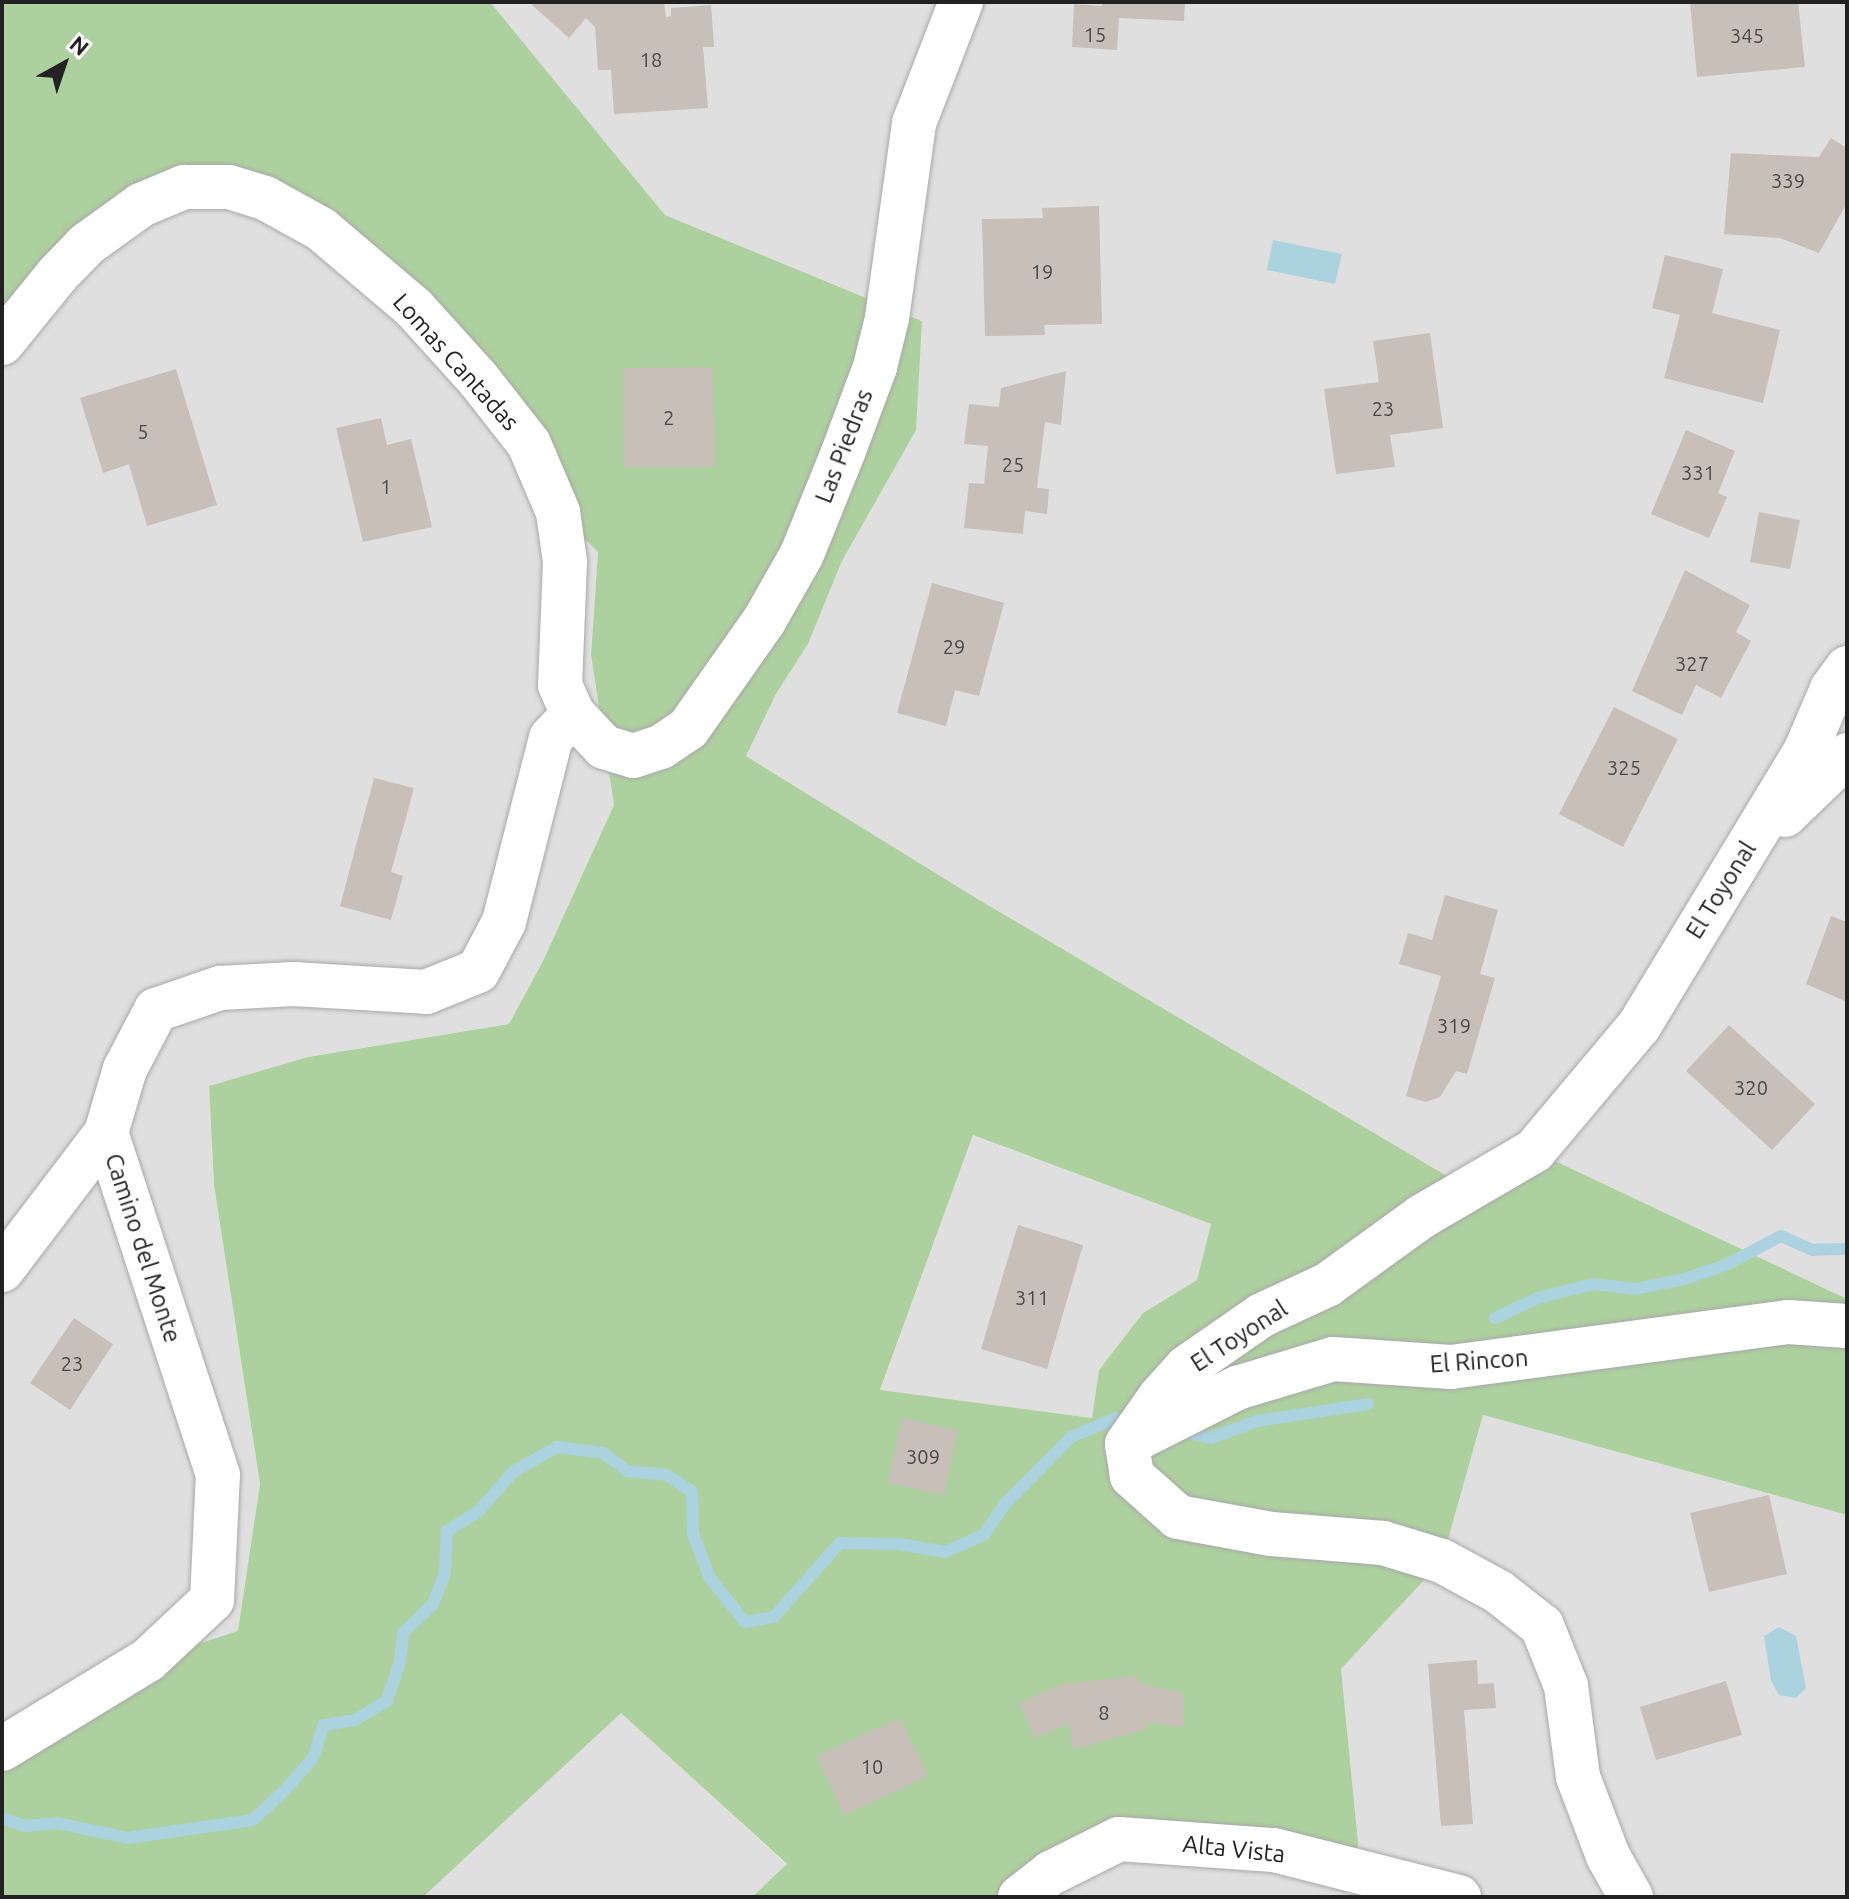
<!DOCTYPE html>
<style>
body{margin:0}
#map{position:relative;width:1849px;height:1899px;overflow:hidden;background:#f2efe9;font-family:Ubuntu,sans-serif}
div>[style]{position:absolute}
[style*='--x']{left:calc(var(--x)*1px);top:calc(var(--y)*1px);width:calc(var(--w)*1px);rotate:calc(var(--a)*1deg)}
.residential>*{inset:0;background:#e0dfdf}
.forest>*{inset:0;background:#add19e}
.water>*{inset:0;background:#aad3df}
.stream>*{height:12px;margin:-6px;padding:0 6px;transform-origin:6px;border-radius:6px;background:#aad3df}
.building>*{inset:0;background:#c7bfb8}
.roads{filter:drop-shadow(0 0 2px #a9a9a9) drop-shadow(0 0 2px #a9a9a9)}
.minor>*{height:44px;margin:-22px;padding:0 22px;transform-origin:22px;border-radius:22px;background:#fff}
span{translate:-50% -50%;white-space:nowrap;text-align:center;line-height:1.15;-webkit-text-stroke:6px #fff;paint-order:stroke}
.number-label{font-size:20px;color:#4b4948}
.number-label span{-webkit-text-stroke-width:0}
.street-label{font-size:24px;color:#222}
.frame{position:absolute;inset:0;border:4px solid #222;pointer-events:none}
.north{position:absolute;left:24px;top:24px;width:80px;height:80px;-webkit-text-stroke:6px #fff;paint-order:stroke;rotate:40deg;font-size:22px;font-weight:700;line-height:32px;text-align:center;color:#222}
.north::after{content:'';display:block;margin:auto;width:28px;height:36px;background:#222;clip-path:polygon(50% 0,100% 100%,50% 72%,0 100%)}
</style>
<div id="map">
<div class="residential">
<i style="clip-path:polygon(490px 2px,1847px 2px,1847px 1299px,1534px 1151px,1469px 1189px,976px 898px,746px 756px,776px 694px,808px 644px,842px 561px,915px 430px,922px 321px,665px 215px)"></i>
<i style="clip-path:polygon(229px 187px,414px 308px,558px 512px,598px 552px,591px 655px,614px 805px,543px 961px,509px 1024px,308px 1057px,209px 1086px,214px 1185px,260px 1484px,238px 1632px,148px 1660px,2px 1749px,2px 343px,87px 244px)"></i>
<i style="clip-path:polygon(973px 1135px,1211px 1224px,1197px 1280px,1143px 1313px,1099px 1370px,1093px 1418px,880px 1391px)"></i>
<i style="clip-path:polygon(1483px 1415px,1847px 1515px,1847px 1897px,1027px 1897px,1119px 1839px,1361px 1871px,1341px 1669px,1442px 1561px)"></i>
<i style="clip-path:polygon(621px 1712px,787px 1865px,752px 1897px,423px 1897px)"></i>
</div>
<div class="forest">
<i style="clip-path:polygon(evenodd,2px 2px,490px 2px,665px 215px,922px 321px,916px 430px,842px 561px,808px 644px,776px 694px,746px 756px,976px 898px,1469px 1189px,1534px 1151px,1847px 1299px,1847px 1515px,1483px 1415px,1442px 1561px,1341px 1669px,1361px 1872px,1119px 1839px,1027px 1897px,752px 1897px,787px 1864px,621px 1713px,423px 1897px,2px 1897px,2px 1749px,148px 1660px,238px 1631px,260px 1484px,214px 1185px,209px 1086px,308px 1057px,509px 1024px,543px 961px,614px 805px,591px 655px,598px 552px,558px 512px,529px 444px,321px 229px,184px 187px,2px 343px,2px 2px,973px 1135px,1211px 1224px,1197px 1280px,1143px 1313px,1099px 1370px,1092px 1418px,880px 1390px,973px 1135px)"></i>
</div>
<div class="water">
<i style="clip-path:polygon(1273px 240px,1342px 254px,1335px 284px,1267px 270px)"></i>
<i style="clip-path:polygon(1779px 1627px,1796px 1636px,1806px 1688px,1796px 1698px,1779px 1695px,1771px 1681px,1764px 1636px)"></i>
</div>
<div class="stream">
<i style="--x:1495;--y:1318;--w:47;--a:-24.9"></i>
<i style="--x:1538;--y:1298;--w:58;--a:-14"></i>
<i style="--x:1594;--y:1284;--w:42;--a:6.8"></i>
<i style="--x:1636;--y:1289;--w:49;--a:-11.8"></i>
<i style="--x:1684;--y:1279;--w:44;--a:-18.4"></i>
<i style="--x:1726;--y:1265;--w:62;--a:-27.8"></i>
<i style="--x:1781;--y:1236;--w:35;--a:24"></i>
<i style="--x:1813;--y:1250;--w:34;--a:-2"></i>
<i style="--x:1181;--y:1431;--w:31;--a:13"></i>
<i style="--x:1211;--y:1438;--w:49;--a:-20.3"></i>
<i style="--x:1257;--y:1421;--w:112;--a:-8.7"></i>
<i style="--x:2;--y:1818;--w:24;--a:19"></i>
<i style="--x:25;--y:1826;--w:32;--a:-5"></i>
<i style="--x:57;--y:1823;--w:73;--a:11.9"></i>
<i style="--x:128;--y:1838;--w:126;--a:-8.2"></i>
<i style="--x:253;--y:1820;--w:45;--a:-43.2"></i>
<i style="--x:286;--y:1789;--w:41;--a:-48.9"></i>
<i style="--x:313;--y:1758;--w:35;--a:-72"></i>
<i style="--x:324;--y:1725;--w:31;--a:-9"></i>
<i style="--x:355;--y:1720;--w:37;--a:-31"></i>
<i style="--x:387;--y:1701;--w:41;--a:-71.6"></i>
<i style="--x:400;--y:1662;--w:29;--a:-84"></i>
<i style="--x:403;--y:1633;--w:42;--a:-44"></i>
<i style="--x:433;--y:1604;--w:34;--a:-69"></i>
<i style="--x:445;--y:1572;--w:41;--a:-87.2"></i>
<i style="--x:447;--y:1531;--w:38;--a:-32"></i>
<i style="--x:479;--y:1511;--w:52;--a:-48.9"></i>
<i style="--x:513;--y:1472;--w:51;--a:-29.6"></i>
<i style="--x:557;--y:1447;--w:46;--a:7.4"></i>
<i style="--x:603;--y:1453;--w:31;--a:36"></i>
<i style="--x:628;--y:1471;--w:39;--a:6"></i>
<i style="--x:667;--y:1475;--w:30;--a:34"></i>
<i style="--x:692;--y:1492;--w:42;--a:88.6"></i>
<i style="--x:693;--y:1534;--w:47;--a:68.9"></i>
<i style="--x:710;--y:1578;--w:56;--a:51.5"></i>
<i style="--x:745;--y:1622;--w:29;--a:-10"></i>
<i style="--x:774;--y:1617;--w:99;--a:-48.3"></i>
<i style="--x:840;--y:1543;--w:59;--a:1"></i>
<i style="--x:899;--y:1544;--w:47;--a:9.9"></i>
<i style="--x:945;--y:1552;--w:43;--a:-23.6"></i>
<i style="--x:984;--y:1535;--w:36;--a:-56"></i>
<i style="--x:1004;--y:1505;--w:95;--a:-45.4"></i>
<i style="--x:1071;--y:1437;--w:49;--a:-22.9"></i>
<i style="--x:1116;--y:1418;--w:16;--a:11"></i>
</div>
<div class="building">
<i style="clip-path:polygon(535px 2px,664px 2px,666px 17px,671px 16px,671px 8px,711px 5px,714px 47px,703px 47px,708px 108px,614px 114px,611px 70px,598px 70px,595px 27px,586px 18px,569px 38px,532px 5px)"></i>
<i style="clip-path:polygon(1102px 2px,1185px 2px,1184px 21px,1119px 18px,1117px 50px,1072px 47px,1074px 4px,1102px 6px)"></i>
<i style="clip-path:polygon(1690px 2px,1798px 2px,1805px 67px,1697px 77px)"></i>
<i style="clip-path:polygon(1831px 138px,1847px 148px,1847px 203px,1819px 253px,1780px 238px,1724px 234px,1731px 153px,1819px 157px)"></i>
<i style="clip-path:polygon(1099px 206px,1102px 324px,1044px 325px,1045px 335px,985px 336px,982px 219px,1043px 218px,1042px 208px)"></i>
<i style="clip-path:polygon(1665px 255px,1723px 269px,1712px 313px,1780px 330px,1763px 403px,1664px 378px,1680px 315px,1652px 308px)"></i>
<i style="clip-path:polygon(1430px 333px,1443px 428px,1390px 435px,1395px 467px,1336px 474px,1324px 389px,1379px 382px,1373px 341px)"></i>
<i style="clip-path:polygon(713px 367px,715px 467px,624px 467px,623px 368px)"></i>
<i style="clip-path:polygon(176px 369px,217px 505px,147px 526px,129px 464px,103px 473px,80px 398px)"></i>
<i style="clip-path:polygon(1066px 371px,1061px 425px,1045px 422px,1037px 488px,1049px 489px,1047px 514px,1025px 511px,1023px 534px,964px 528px,969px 483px,984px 484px,988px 446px,964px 444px,969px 404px,999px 407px,1001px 388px)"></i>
<i style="clip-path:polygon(381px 418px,387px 445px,411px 439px,432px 527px,363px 542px,336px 428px)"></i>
<i style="clip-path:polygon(1686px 430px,1735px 451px,1718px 493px,1727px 497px,1709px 538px,1651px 514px)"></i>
<i style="clip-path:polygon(1759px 512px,1800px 520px,1790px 569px,1750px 562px)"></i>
<i style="clip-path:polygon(1685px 570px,1750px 605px,1736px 632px,1751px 641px,1721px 698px,1696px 685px,1682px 715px,1632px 691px)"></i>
<i style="clip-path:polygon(932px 583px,1004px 603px,979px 696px,955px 690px,946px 726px,897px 713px)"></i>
<i style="clip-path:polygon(1614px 707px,1678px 739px,1623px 847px,1559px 814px)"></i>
<i style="clip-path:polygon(374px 778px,414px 788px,391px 872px,403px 876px,391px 920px,340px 906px)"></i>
<i style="clip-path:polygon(1445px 895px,1498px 910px,1480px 974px,1495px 978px,1467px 1074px,1456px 1071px,1440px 1097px,1426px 1102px,1406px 1096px,1441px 976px,1399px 964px,1408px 933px,1432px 940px)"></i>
<i style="clip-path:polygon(1831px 916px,1847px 922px,1847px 1002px,1806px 984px)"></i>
<i style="clip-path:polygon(1729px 1025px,1815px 1104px,1772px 1150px,1686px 1071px)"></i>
<i style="clip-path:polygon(1018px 1225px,1083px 1245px,1047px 1369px,981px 1349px)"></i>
<i style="clip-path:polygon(74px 1318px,113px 1344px,70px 1410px,30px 1383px)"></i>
<i style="clip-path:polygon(902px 1418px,958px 1430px,944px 1495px,888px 1483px)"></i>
<i style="clip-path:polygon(1769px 1495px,1787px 1574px,1709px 1592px,1690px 1513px)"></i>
<i style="clip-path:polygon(1477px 1660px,1478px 1684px,1494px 1683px,1496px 1708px,1464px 1710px,1473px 1824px,1441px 1826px,1428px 1664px)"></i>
<i style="clip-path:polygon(1136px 1676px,1139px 1683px,1184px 1693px,1184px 1727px,1145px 1722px,1147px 1729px,1072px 1750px,1069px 1723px,1035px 1738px,1019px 1703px,1063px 1684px)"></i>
<i style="clip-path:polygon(1726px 1681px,1742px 1735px,1656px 1760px,1640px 1707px)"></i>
<i style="clip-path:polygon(900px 1718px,928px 1776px,844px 1815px,817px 1756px)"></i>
</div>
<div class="roads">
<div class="minor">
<i style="--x:2;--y:343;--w:87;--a:-51"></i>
<i style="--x:57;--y:275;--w:43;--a:-45.9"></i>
<i style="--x:87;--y:244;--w:67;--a:-35.8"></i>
<i style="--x:141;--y:205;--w:47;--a:-22.7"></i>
<i style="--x:184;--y:187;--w:45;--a:0"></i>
<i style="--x:229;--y:187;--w:38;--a:17"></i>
<i style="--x:265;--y:198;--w:64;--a:29"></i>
<i style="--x:321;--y:229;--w:122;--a:40.3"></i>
<i style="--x:414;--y:308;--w:97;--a:47.9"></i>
<i style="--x:479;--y:380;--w:81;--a:52"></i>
<i style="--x:529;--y:444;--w:74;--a:66.9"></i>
<i style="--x:558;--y:512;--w:50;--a:82"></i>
<i style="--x:565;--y:562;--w:123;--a:92.3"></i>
<i style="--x:560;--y:685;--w:32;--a:66"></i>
<i style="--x:573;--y:714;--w:45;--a:46.8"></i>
<i style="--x:604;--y:747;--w:30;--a:17"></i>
<i style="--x:633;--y:756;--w:29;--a:-18"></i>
<i style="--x:661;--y:747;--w:32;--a:-34"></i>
<i style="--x:688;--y:729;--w:132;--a:-54.9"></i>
<i style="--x:764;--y:621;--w:77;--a:-60.4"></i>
<i style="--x:802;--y:554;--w:112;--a:-68"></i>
<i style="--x:844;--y:450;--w:89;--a:-69.5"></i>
<i style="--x:875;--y:367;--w:50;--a:-76.2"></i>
<i style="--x:887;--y:318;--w:197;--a:-82.1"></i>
<i style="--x:914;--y:123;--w:130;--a:-68.8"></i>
<i style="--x:1785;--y:815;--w:86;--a:-44.1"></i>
<i style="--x:2;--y:1270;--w:172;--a:-52.8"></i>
<i style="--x:1132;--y:1441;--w:118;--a:-26.8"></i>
<i style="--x:1237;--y:1388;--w:100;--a:-16.8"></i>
<i style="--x:1333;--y:1359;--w:118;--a:3.9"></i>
<i style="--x:1451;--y:1367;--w:340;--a:-7.6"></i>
<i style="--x:1788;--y:1322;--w:59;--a:3.9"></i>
<i style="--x:2;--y:1749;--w:171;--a:-31.4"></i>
<i style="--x:148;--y:1660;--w:88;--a:-43.2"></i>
<i style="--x:212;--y:1600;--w:125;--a:-87.3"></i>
<i style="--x:218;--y:1475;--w:360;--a:-108.1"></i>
<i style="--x:106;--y:1133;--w:67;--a:-73.5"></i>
<i style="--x:125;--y:1069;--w:67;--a:-62.3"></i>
<i style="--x:156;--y:1010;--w:68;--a:-19"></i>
<i style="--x:220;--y:988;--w:73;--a:-3.1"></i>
<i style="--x:293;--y:984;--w:133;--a:3.4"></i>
<i style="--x:426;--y:992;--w:56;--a:-22"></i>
<i style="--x:478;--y:971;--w:55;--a:-62"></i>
<i style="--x:504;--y:922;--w:190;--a:-75.7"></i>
<i style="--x:551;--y:738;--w:33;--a:-47"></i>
<i style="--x:1020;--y:1897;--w:39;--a:-38"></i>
<i style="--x:1051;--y:1873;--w:76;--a:-26.6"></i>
<i style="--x:1119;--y:1839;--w:155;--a:4.1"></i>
<i style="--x:1274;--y:1850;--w:191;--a:14.3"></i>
<i style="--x:1631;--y:1897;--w:47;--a:-119.3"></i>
<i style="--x:1608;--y:1856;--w:85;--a:-110.8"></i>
<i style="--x:1578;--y:1777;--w:92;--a:-97.5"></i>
<i style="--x:1566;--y:1686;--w:65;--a:-111.8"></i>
<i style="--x:1542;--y:1626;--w:55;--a:-141.7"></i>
<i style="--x:1499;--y:1592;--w:65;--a:-151.5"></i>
<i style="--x:1442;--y:1561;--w:62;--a:-163"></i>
<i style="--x:1383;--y:1543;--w:112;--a:-175.4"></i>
<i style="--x:1271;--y:1534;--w:95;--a:-169.6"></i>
<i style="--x:1178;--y:1517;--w:62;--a:-138.3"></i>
<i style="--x:1132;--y:1476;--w:32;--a:-99"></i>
<i style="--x:1127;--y:1444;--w:57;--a:-54.9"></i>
<i style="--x:1160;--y:1397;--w:40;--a:-48"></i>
<i style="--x:1187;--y:1367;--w:91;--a:-34.7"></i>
<i style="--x:1262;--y:1315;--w:72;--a:-24.8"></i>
<i style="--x:1327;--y:1285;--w:116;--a:-35.9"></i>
<i style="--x:1421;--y:1217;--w:131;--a:-30.3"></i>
<i style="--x:1534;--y:1151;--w:163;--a:-50"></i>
<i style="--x:1639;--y:1026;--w:320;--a:-58.8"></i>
<i style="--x:1805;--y:752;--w:69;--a:-66.8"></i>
<i style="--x:1832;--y:689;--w:26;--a:-54"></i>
</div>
</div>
<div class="number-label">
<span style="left:1095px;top:34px">15</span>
<span style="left:1747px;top:35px">345</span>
<span style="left:651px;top:59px">18</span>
<span style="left:1788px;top:180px">339</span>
<span style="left:1042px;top:271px">19</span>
<span style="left:1383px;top:408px">23</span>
<span style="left:669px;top:417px">2</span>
<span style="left:143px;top:431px">5</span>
<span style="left:1013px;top:464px">25</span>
<span style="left:1698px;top:472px">331</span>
<span style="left:386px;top:486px">1</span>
<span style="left:954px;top:646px">29</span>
<span style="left:1692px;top:663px">327</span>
<span style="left:1624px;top:767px">325</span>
<span style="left:1454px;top:1025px">319</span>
<span style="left:1751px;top:1087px">320</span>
<span style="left:1032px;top:1297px">311</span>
<span style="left:72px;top:1363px">23</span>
<span style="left:923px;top:1456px">309</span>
<span style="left:1104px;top:1712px">8</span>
<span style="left:872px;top:1766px">10</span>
</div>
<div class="street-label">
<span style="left:456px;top:362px;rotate:48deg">Lomas Cantadas</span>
<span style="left:844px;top:446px;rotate:-69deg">Las Piedras</span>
<span style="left:1721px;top:890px;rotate:-58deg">El Toyonal</span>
<span style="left:143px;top:1248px;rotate:72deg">Camino del Monte</span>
<span style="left:1239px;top:1336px;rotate:-33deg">El Toyonal</span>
<span style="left:1479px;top:1361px;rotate:-4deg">El Rincon</span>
<span style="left:1234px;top:1849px;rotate:6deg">Alta Vista</span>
</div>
<div class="frame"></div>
<div class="north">N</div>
</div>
